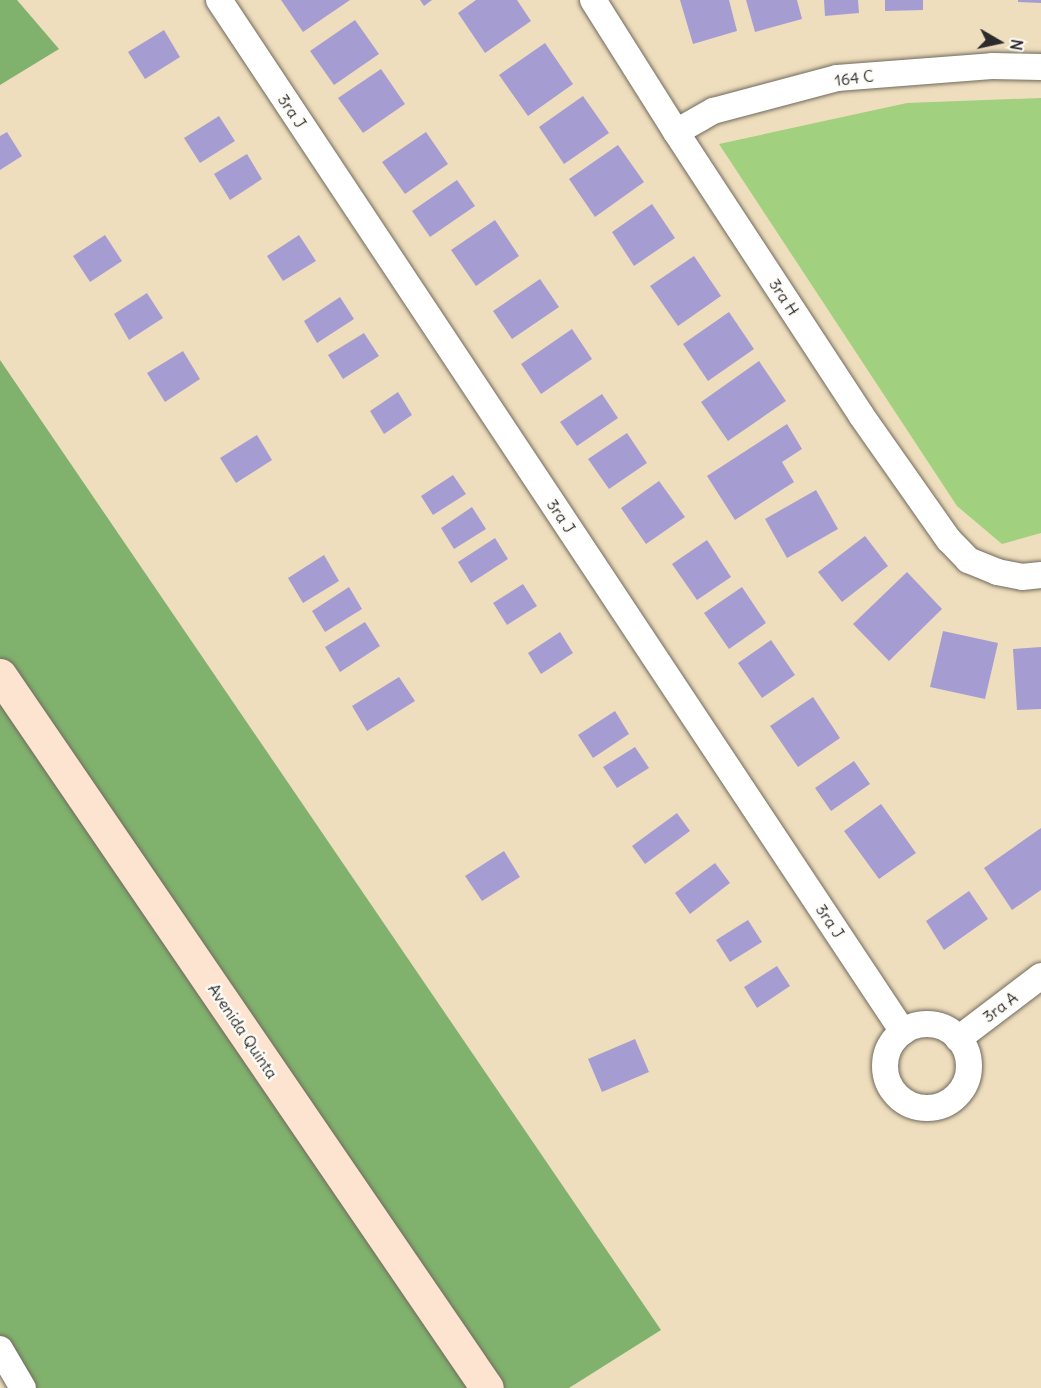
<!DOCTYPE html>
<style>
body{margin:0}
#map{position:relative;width:1041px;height:1388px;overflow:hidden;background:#efdebd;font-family:Delius,sans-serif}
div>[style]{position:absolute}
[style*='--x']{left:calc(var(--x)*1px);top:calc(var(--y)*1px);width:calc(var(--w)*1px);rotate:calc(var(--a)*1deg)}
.green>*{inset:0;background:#a1d07e}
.forest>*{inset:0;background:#80b26d}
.building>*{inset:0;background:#a59dd2}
.roads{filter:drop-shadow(0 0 2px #706a5e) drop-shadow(0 0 2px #706a5e)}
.street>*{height:26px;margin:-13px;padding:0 13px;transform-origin:13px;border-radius:13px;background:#fff}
.street>.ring{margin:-13px;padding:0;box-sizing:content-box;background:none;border:26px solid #fff;border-radius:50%}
.secondary>*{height:33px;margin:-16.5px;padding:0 16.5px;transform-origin:16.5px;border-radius:16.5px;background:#fde4d1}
span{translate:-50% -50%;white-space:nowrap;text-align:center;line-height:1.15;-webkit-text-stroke:5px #fdfcf7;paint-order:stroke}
.street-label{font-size:16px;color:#2b2b2b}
.north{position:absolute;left:969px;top:12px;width:60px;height:60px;-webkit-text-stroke:4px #fdfcf7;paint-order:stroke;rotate:99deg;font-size:16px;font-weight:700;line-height:24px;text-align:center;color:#2b2b2b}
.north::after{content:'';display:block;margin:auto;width:21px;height:27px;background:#2b2b2b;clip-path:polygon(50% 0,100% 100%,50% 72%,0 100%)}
</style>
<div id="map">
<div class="green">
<i style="clip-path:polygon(1041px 98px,1041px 533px,1002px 544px,957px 506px,719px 144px,907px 103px)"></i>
</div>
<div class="forest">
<i style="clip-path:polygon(0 0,17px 0,59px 49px,0 85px)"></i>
<i style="clip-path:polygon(0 360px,661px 1330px,569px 1388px,23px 1388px,0 1348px)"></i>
</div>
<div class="building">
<i style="clip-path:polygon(281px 0,350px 0,303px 32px)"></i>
<i style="clip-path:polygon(420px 0,432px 0,424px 6px)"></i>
<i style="clip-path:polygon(476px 0,517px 0,531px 21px,485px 53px,458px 13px)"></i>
<i style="clip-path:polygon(680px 0,729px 0,737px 31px,693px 44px)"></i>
<i style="clip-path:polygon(746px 0,797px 0,802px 19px,755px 32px)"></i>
<i style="clip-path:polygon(824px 0,858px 0,859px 13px,825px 16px)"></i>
<i style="clip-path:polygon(885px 0,923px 0,923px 10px,885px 11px)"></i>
<i style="clip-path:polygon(1018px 0,1041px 0,1041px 3px,1018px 2px)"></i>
<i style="clip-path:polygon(355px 20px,379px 54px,334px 85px,310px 51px)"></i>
<i style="clip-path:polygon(164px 30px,180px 57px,145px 79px,128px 52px)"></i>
<i style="clip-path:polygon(545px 43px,573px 84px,528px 116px,499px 75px)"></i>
<i style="clip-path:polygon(381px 69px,405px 104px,363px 133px,338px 98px)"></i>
<i style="clip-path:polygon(583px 96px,609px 133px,564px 164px,539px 127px)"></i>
<i style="clip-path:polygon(219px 116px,235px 141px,200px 163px,184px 138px)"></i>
<i style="clip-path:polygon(7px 132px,22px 156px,0 170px,0 136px)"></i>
<i style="clip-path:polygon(426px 132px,448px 164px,405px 194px,382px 162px)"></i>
<i style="clip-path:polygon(618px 145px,644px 182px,595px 217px,569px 179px)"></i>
<i style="clip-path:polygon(247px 154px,262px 179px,230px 200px,214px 174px)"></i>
<i style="clip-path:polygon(457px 180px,475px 206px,430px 237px,412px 211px)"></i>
<i style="clip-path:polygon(652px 204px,675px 238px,634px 266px,612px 232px)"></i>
<i style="clip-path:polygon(495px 220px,519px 256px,476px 286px,451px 250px)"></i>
<i style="clip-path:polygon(105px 235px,122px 261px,90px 282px,73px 256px)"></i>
<i style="clip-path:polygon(299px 235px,316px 261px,283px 281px,267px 256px)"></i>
<i style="clip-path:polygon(694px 256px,721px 296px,678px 326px,650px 286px)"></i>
<i style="clip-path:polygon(540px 279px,559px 307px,512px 339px,493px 311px)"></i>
<i style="clip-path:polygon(147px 293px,163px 318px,129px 340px,114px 314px)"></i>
<i style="clip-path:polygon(340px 297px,354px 319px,317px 343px,304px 321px)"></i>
<i style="clip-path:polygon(729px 312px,754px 349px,708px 381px,683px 344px)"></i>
<i style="clip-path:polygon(572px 329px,592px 359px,541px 394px,521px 364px)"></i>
<i style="clip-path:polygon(364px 333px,379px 356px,343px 379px,328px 355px)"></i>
<i style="clip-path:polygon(183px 351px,200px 379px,165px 402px,147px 373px)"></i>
<i style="clip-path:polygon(759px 361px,786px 401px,728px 441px,701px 402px)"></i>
<i style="clip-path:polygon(398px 392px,412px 415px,384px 434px,370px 411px)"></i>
<i style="clip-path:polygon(602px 394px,618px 418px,577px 446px,560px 422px)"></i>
<i style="clip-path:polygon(787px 424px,802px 449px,782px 462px,794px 482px,735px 520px,707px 476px)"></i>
<i style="clip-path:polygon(627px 433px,647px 463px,609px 489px,588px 459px)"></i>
<i style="clip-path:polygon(257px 435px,272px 460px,236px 483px,220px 458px)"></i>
<i style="clip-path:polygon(453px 475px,466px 494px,433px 515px,421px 496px)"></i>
<i style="clip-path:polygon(659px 481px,685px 517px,646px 544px,621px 508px)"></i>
<i style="clip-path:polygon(816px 490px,838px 529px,787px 558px,765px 519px)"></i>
<i style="clip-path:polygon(472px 507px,486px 529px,454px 549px,441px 528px)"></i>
<i style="clip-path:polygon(865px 536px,888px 566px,842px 602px,818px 572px)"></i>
<i style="clip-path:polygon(495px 538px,508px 559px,471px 583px,458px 562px)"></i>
<i style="clip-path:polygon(707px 540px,731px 577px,697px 600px,672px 564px)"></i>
<i style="clip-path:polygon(324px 555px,339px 581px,303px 603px,288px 578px)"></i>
<i style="clip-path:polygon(907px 572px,942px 609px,889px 661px,853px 624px)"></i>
<i style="clip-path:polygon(523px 584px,537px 606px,507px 625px,493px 603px)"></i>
<i style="clip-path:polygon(349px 587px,362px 609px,325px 632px,312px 611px)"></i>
<i style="clip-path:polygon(742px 587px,766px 623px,729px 649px,704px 613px)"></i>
<i style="clip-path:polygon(365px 622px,380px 646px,340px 672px,325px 647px)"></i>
<i style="clip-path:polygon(943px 631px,998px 643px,985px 699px,930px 687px)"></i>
<i style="clip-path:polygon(560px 632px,573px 653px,541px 674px,528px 653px)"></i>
<i style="clip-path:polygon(771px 640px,795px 675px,762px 698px,738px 663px)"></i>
<i style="clip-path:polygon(1041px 647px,1041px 709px,1017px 710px,1013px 649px)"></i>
<i style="clip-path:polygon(399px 677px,415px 701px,367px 731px,352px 706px)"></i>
<i style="clip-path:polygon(813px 697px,840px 738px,798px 767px,770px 726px)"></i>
<i style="clip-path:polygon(615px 711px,629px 734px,593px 758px,578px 735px)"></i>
<i style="clip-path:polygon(635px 747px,649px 768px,617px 788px,603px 767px)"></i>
<i style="clip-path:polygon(854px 761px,870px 784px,831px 811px,815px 788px)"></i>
<i style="clip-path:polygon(881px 804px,916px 853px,879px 879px,844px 831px)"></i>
<i style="clip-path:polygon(677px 813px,690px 831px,645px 864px,632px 846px)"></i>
<i style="clip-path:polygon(1041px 828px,1041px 890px,1012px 910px,984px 868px)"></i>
<i style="clip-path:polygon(504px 851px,520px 877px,482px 901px,465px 876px)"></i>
<i style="clip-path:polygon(715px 863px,730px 883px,690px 914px,675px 893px)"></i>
<i style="clip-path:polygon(969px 891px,988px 919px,944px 950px,926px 921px)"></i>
<i style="clip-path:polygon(748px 920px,762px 942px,730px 962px,716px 940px)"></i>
<i style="clip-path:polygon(777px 966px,790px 986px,757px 1008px,744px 987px)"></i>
<i style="clip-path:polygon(635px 1039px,649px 1072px,602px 1092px,588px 1059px)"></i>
</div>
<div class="roads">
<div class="street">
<i style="--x:219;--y:0;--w:1238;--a:56.46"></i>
<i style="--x:593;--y:0;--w:156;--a:57.8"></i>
<i style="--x:676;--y:132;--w:338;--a:56.8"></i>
<i style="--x:861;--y:415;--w:153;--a:54.9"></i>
<i style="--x:949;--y:540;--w:28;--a:46"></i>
<i style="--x:968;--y:560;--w:31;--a:22"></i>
<i style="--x:997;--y:572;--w:25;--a:11"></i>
<i style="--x:1022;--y:577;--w:19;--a:-6"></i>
<i style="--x:676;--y:132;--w:43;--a:-29.6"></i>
<i style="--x:713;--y:111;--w:128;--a:-14.9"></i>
<i style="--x:837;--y:78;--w:155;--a:-4.4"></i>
<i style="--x:992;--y:66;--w:49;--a:1.2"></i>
<i class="ring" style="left:885px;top:1024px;width:58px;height:58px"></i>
<i style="--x:958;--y:1039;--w:104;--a:-37.2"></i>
<i style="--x:0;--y:1349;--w:45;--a:59.5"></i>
</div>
<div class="secondary">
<i style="--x:0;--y:675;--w:863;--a:55.67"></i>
</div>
</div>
<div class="street-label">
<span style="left:854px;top:78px;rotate:-7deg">164 C</span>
<span style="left:292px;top:111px;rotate:56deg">3ra J</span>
<span style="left:784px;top:297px;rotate:57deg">3ra H</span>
<span style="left:561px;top:516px;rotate:56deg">3ra J</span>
<span style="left:830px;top:921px;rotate:56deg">3ra J</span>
<span style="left:1000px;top:1007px;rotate:-37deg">3ra A</span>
<span style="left:243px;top:1031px;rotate:56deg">Avenida Quinta</span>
</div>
<div class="north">N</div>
</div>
